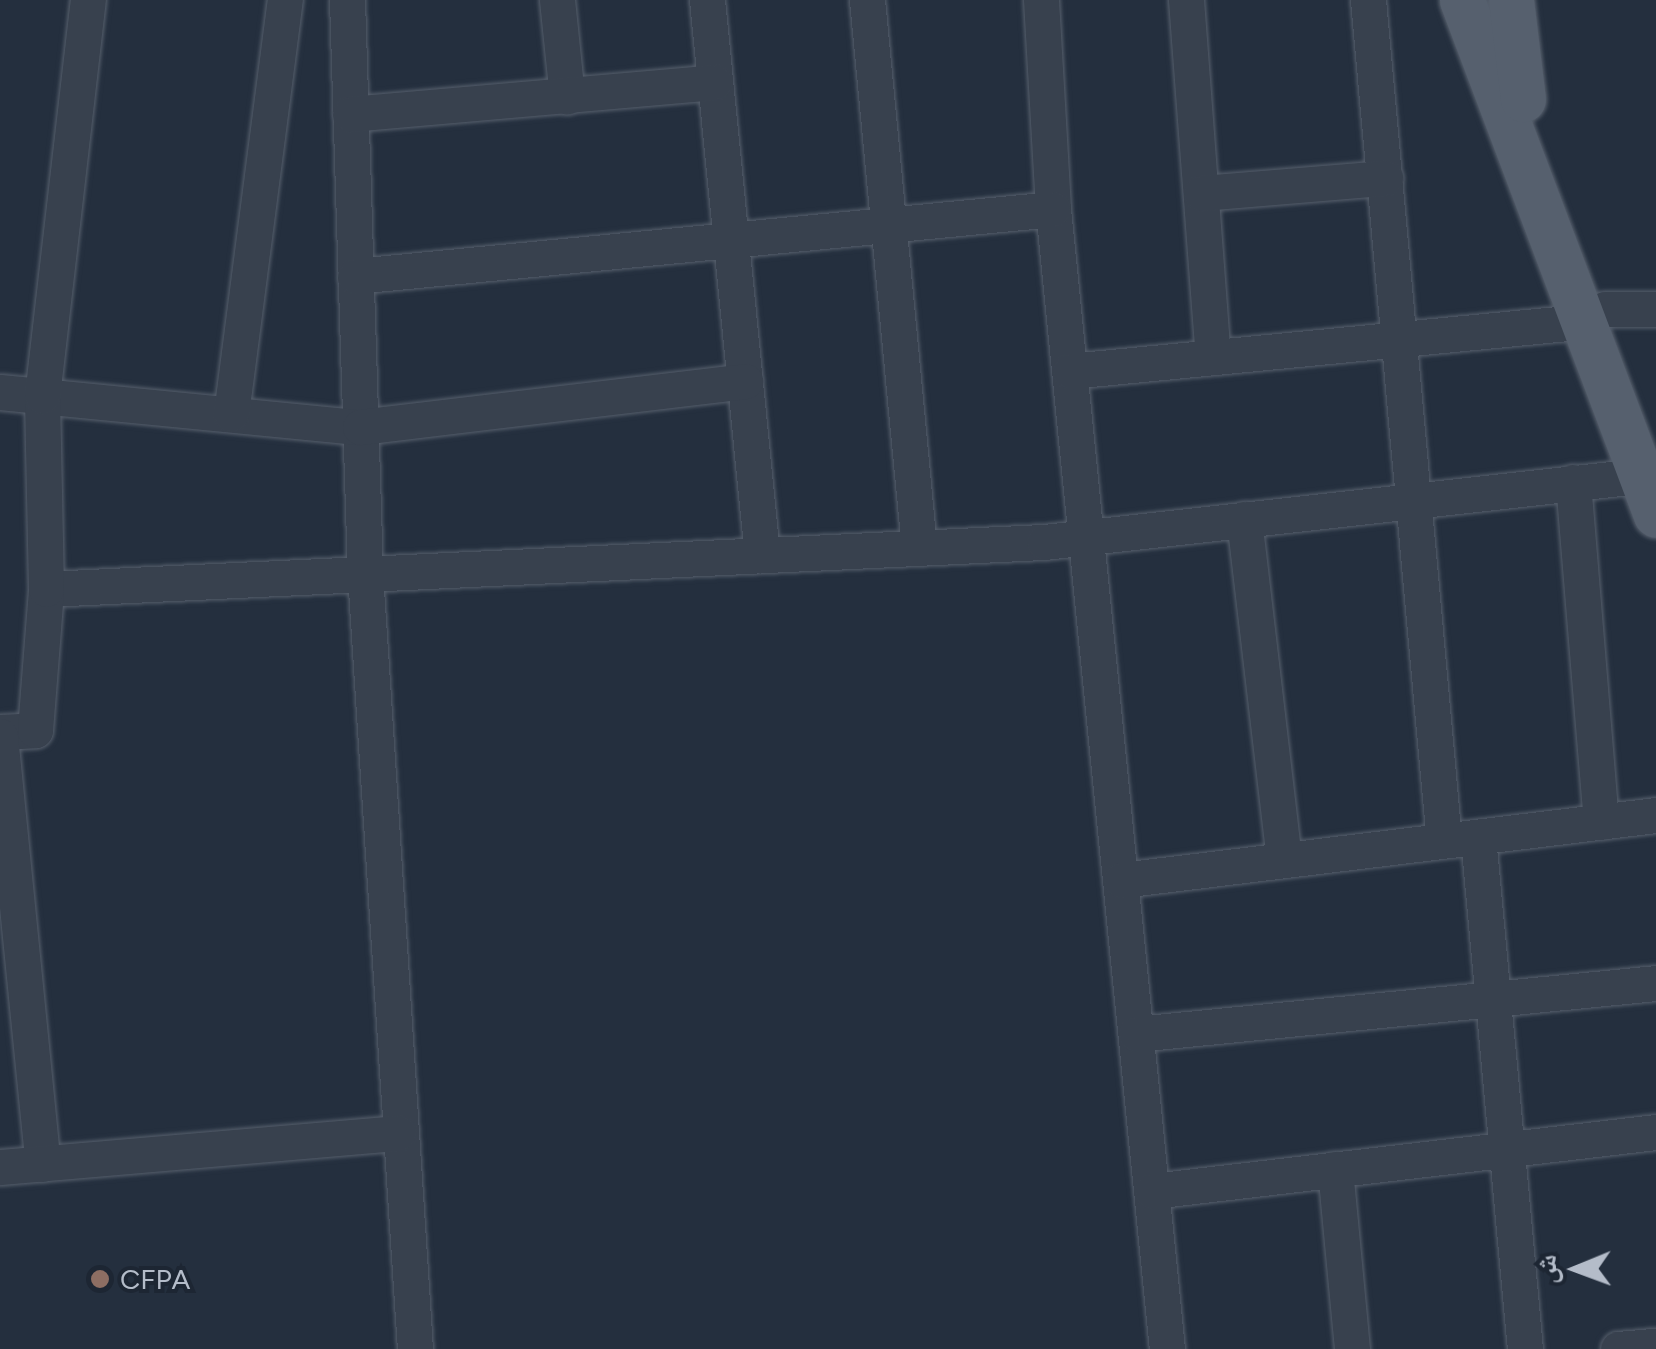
<!DOCTYPE html>
<meta charset="utf-8">
<style>
body{margin:0}
#map{position:relative;width:1656px;height:1349px;overflow:hidden;background:#242f3e;font-family:Figtree,"Noto Naskh Arabic",sans-serif}
div>[style]{position:absolute}
[style*='--x']{left:calc(var(--x)*1px);top:calc(var(--y)*1px);width:calc(var(--w)*1px);rotate:calc(var(--a)*1deg)}
.roads{filter:drop-shadow(0 0 2px #565f6c) drop-shadow(0 0 2px #565f6c)}
.minor>*{height:35px;margin:-17.5px;padding:0 17.5px;transform-origin:17.5px;border-radius:17.5px;background:#38414e}
.major>*{height:45px;margin:-22.5px;padding:0 22.5px;transform-origin:22.5px;border-radius:22.5px;background:#56606e}
.dots>*{width:28px;height:28px;translate:-50% -50%;box-sizing:border-box;border:5px solid #1d2633;border-radius:50%}
span{translate:-50% -50%;white-space:nowrap;text-align:center;line-height:1.15;-webkit-text-stroke:8px #1d2633;paint-order:stroke}
.poi-label{font-size:28px;color:#b4bcc9}
.left{translate:0 -50%;text-align:left}
.north{position:absolute;left:1526px;top:1219px;width:100px;height:100px;-webkit-text-stroke:8px #1d2633;paint-order:stroke;rotate:269deg;font-size:28px;font-weight:700;line-height:40px;text-align:center;color:#b4bcc9}
.north::after{content:'';display:block;margin:auto;width:35px;height:45px;background:#b4bcc9;clip-path:polygon(50% 0,100% 100%,50% 72%,0 100%)}
</style>
<div id="map">
<div class="roads">
<div class="minor">
<i style="--x:347;--y:0;--w:574;--a:88.2"></i>
<i style="--x:365;--y:574;--w:777;--a:86.31"></i>
<i style="--x:557;--y:0;--w:97;--a:84.1"></i>
<i style="--x:707;--y:0;--w:558;--a:84.34"></i>
<i style="--x:867;--y:0;--w:549;--a:84.57"></i>
<i style="--x:1041;--y:0;--w:209;--a:86.7"></i>
<i style="--x:1053;--y:209;--w:1146;--a:84.29"></i>
<i style="--x:1186;--y:0;--w:358;--a:85.7"></i>
<i style="--x:1368;--y:0;--w:844;--a:84.84"></i>
<i style="--x:350;--y:114;--w:366;--a:-5"></i>
<i style="--x:1201;--y:193;--w:185;--a:-4.7"></i>
<i style="--x:355;--y:276;--w:701;--a:-5.48"></i>
<i style="--x:1605;--y:309;--w:51;--a:0"></i>
<i style="--x:1070;--y:371;--w:510;--a:-5.51"></i>
<i style="--x:0;--y:392;--w:362;--a:5.6"></i>
<i style="--x:360;--y:427;--w:388;--a:-6.8"></i>
<i style="--x:231;--y:414;--w:418;--a:-82.6"></i>
<i style="--x:1573;--y:482;--w:341;--a:85.3"></i>
<i style="--x:1244;--y:519;--w:343;--a:83.3"></i>
<i style="--x:46;--y:589;--w:999;--a:-2.7"></i>
<i style="--x:1044;--y:542;--w:616;--a:-6.34"></i>
<i style="--x:0;--y:732;--w:35;--a:-3"></i>
<i style="--x:35;--y:730;--w:141;--a:-85.5"></i>
<i style="--x:46;--y:589;--w:193;--a:-91.2"></i>
<i style="--x:42;--y:396;--w:399;--a:-83.4"></i>
<i style="--x:0;--y:736;--w:430;--a:84.3"></i>
<i style="--x:1478;--y:837;--w:514;--a:84.76"></i>
<i style="--x:1121;--y:880;--w:539;--a:-6.93"></i>
<i style="--x:1136;--y:1034;--w:522;--a:-5.6"></i>
<i style="--x:0;--y:1167;--w:400;--a:-4.9"></i>
<i style="--x:1335;--y:1169;--w:181;--a:84.6"></i>
<i style="--x:1152;--y:1191;--w:507;--a:-6.68"></i>
<i style="--x:1618;--y:1349;--w:38;--a:-5"></i>
</div>
<div class="major">
<i style="--x:1462;--y:0;--w:550;--a:69.36"></i>
<i style="--x:1511;--y:0;--w:100;--a:83.1"></i>
</div>
</div>
<div class="dots">
<i style="left:100px;top:1279px;background:#8d6e63"></i>
</div>
<div class="poi-label">
<span class="left" style="left:120px;top:1279px">CFPA</span>
</div>
<div class="north">ش</div>
</div>
